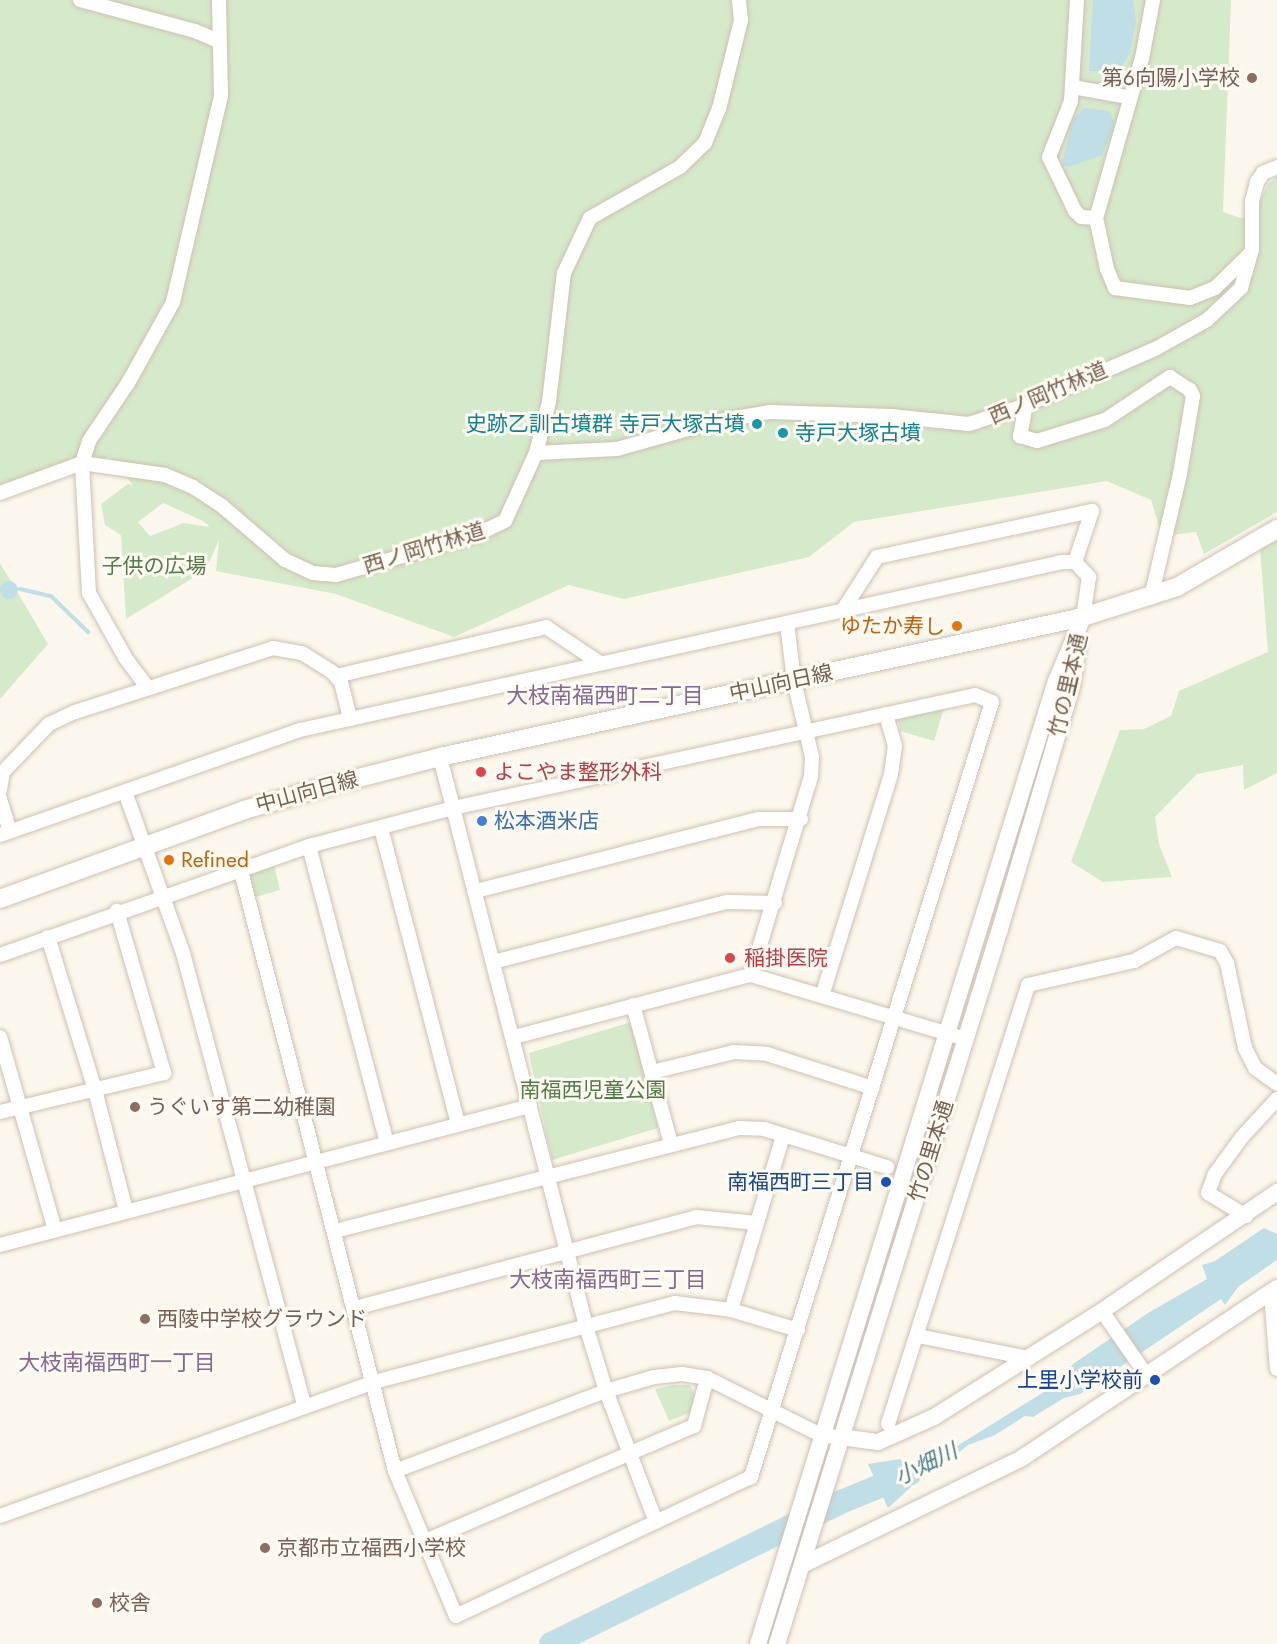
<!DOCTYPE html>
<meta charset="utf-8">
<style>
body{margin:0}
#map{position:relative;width:1277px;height:1644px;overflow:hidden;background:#fcf7ec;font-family:Jost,"Noto Sans JP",sans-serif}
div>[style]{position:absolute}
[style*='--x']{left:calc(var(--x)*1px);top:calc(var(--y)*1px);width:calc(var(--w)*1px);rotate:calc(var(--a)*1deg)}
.green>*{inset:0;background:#d5eaca}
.water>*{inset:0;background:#c0dee6}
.round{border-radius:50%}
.stream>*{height:4px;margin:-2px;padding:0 2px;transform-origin:2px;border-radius:2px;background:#c0dee6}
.river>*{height:24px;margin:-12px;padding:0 12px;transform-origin:12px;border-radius:12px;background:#c0dee6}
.roads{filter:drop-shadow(0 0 2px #cfc0b1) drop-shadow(0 0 2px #cfc0b1)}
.minor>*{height:14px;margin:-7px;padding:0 7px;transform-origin:7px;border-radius:7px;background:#fff}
.tertiary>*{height:16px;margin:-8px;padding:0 8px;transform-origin:8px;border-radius:8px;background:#fff}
.secondary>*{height:18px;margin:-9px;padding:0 9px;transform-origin:9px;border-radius:9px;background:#fff}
.dots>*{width:16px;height:16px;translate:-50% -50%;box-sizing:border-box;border:3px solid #fefbf3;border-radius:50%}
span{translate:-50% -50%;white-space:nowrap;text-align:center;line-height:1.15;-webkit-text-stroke:6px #fefbf3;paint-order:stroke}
.education-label{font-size:21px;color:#785e54}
.right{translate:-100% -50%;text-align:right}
.left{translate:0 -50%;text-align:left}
.street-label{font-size:21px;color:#78604f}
.culture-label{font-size:21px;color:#0d838f}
.park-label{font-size:21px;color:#537d46}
.food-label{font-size:21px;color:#c56008}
.health-label{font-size:21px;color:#be3a42}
.shop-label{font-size:21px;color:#366cbe}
.transit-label{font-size:21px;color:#164399}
.neighbourhood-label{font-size:22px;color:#876793}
.water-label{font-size:22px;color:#487a8a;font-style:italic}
</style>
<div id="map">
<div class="green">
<i style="clip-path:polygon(evenodd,0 0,1231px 0,1223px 212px,1241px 218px,1253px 216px,1268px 184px,1277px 176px,1277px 512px,1204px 554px,1196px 532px,1162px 536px,1151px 500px,1107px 481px,854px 522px,809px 557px,624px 599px,569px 585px,454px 637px,336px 594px,216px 571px,219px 540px,206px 570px,126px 619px,121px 535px,105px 525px,101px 504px,128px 484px,133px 485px,110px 457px,45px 469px,0 487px,0 0,163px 503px,203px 521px,210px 527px,184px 523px,150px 536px,138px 522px,163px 503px)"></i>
<i style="clip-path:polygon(1277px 540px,1277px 773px,1244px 790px,1243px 765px,1197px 774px,1155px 817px,1159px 844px,1172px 877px,1103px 882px,1071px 862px,1120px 730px,1144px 729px,1171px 716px,1179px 691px,1268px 652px,1260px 549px)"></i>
<i style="clip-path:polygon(0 563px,48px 644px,0 699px)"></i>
<i style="clip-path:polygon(944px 708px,934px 741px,900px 731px,898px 716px)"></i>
<i style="clip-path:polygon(274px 865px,280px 890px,252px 898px,246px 874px)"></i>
<i style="clip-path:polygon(631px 1022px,658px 1128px,552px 1160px,529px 1053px)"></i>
<i style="clip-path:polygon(673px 1385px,690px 1385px,696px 1397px,692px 1412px,669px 1421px,655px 1389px)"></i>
</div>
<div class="water">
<i style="clip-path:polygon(1093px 0,1133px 0,1136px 22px,1130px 53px,1119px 72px,1089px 71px)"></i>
<i style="clip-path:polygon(1084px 108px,1109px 111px,1115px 123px,1102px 155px,1069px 167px,1062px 165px,1073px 119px)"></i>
<i class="round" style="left:0;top:581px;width:18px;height:18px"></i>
<i style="clip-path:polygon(1264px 1228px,1277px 1234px,1277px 1260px,1238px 1287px,1225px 1305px,1221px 1299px,1080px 1394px,1064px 1398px,1033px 1417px,1025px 1416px,995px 1435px,968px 1445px,952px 1458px,917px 1473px,910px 1488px,888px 1508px,868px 1464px,900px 1459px,914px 1469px,949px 1451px,1060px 1382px,1073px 1364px,1148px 1313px,1207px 1279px,1202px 1265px,1215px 1261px)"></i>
</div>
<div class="stream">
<i style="--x:20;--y:589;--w:32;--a:13"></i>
<i style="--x:51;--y:596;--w:52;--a:44.2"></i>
</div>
<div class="river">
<i style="--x:551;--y:1644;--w:323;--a:-26.1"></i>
<i style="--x:841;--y:1502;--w:74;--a:-22.4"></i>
</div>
<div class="roads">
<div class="minor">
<i style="--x:80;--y:0;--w:119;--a:15.1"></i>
<i style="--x:195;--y:31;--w:25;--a:23"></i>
<i style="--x:1077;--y:0;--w:101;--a:93.4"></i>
<i style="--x:1071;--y:101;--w:60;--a:111.4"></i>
<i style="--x:1049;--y:157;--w:60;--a:64.3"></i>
<i style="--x:1075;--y:211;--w:8;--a:45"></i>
<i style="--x:1081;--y:217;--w:15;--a:4"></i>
<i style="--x:1153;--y:0;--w:59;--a:100.7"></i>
<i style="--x:1142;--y:58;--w:166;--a:106"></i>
<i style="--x:1096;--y:218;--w:52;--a:77.8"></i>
<i style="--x:1107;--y:269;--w:21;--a:67"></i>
<i style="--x:1115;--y:288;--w:76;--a:7.6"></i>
<i style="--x:1190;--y:298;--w:27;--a:-22"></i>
<i style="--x:1215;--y:288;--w:49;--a:-44.2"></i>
<i style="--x:1073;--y:87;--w:56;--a:10.3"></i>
<i style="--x:1026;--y:405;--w:32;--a:101"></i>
<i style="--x:1020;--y:436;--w:18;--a:16"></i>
<i style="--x:1037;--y:441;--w:71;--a:-17.2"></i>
<i style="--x:1105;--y:420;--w:78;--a:-33.5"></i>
<i style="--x:1170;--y:377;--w:24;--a:33"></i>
<i style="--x:1190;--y:390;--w:7;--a:63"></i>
<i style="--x:1193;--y:396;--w:79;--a:99.5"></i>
<i style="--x:1180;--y:474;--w:127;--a:103.2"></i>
<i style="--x:536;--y:453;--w:53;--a:-75.7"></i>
<i style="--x:549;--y:402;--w:130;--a:-83.4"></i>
<i style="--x:564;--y:273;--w:61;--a:-64.7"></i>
<i style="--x:590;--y:218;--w:103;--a:-29.5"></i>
<i style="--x:680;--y:167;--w:35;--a:-44"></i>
<i style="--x:705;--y:143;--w:37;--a:-68"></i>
<i style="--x:719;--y:109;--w:92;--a:-76.1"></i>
<i style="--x:741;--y:20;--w:20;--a:-96"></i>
<i style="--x:0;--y:493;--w:87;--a:-20.1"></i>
<i style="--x:82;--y:463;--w:84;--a:8.2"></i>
<i style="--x:165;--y:475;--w:30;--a:23"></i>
<i style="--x:193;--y:487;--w:35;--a:33"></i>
<i style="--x:222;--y:506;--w:83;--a:40.6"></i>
<i style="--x:285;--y:560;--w:31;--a:25"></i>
<i style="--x:313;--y:573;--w:23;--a:5"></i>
<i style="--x:336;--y:575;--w:146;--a:-15.9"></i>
<i style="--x:476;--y:535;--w:32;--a:-26"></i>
<i style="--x:505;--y:521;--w:75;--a:-65.5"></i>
<i style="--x:536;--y:453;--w:81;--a:-2.8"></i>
<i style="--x:617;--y:449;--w:100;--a:-15.7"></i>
<i style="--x:713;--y:422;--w:58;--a:-10"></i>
<i style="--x:770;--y:412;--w:121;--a:1.9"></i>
<i style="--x:891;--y:416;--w:78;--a:5.9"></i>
<i style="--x:969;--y:424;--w:60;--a:-18.4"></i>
<i style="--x:1026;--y:405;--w:143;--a:-23.5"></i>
<i style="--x:1157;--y:348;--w:57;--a:-29.2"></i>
<i style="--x:1207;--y:320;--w:47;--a:-43.3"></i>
<i style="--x:1241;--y:288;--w:41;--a:-74.2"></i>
<i style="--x:1252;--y:249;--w:48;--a:-90"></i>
<i style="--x:1252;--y:201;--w:20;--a:-75"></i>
<i style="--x:1257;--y:182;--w:11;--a:-56"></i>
<i style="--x:1263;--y:173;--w:15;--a:-23"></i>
<i style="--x:843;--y:610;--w:63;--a:-57.3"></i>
<i style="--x:877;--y:557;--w:220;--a:-12.1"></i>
<i style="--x:1092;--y:511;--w:54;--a:108.4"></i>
<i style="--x:336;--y:676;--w:216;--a:-13.1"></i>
<i style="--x:546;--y:627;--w:65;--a:33.7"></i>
<i style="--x:148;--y:688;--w:39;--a:-127"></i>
<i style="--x:125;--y:657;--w:73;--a:-119.4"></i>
<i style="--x:89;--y:593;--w:130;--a:-93.1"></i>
<i style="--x:82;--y:463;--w:23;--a:-72"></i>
<i style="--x:89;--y:441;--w:70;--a:-56.1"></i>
<i style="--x:128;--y:383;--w:93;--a:-60.9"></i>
<i style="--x:173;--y:302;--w:212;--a:-76.9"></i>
<i style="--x:221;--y:96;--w:96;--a:-91.2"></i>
<i style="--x:440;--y:757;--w:587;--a:75.61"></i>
<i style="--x:586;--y:1326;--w:68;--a:72.9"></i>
<i style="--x:606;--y:1391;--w:140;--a:69.1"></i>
<i style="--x:0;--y:790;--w:18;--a:-81"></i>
<i style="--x:3;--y:772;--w:66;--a:-46.2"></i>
<i style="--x:49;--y:724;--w:29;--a:-25"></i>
<i style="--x:75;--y:712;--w:208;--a:-17.9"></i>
<i style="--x:273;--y:648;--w:29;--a:10"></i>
<i style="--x:302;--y:653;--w:36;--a:32"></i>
<i style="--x:332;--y:672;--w:13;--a:48"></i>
<i style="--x:341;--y:682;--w:38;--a:76"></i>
<i style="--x:125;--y:792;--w:171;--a:70.2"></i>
<i style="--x:183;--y:953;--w:469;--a:75"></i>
<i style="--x:0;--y:799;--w:34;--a:73"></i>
<i style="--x:381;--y:828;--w:306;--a:75.4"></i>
<i style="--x:0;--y:835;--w:318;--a:-19.3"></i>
<i style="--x:300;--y:730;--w:780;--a:-12.43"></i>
<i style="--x:1062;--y:562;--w:13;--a:0"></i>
<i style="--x:1075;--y:562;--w:21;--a:47"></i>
<i style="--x:1089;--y:577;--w:40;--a:98.5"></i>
<i style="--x:309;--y:846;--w:307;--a:75.3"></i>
<i style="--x:476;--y:891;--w:292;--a:-14.3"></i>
<i style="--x:759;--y:819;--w:42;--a:0"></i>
<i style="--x:48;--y:937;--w:160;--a:72.9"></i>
<i style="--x:95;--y:1090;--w:125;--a:75.6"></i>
<i style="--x:0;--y:955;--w:328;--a:-19.4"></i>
<i style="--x:309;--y:846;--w:149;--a:-14.8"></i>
<i style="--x:453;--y:808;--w:534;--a:-12.21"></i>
<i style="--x:975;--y:695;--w:18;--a:22"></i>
<i style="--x:992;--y:702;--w:812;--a:107.27"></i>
<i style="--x:751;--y:1477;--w:326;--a:154.8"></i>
<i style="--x:456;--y:1616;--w:157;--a:-112.8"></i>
<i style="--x:395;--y:1471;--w:619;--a:-104.4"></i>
<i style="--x:493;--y:962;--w:242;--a:-14.4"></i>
<i style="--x:727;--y:902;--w:48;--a:1.2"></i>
<i style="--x:751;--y:975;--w:208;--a:-73.2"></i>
<i style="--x:811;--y:776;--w:19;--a:-87"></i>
<i style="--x:812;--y:757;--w:78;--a:-103.3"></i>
<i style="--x:794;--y:681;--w:58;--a:-96.9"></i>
<i style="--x:822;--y:996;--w:232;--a:-72.7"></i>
<i style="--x:891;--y:774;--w:28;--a:-82"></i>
<i style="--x:895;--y:746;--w:33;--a:-106"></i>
<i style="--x:633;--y:1005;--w:144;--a:74.7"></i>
<i style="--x:0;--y:1037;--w:201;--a:74.1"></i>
<i style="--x:514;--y:1037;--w:245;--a:-14.7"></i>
<i style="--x:751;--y:975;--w:224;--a:16.6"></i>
<i style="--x:652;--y:1072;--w:84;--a:-13.7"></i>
<i style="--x:734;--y:1052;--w:33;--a:3"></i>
<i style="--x:767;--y:1054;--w:111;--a:17.8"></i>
<i style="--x:0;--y:1112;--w:169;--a:-13.4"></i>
<i style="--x:164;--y:1073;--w:169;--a:-106.2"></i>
<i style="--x:1246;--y:1216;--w:44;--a:-148.8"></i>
<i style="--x:1208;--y:1193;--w:20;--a:-70"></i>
<i style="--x:1215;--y:1174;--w:46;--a:-53.9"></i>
<i style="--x:1242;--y:1137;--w:52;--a:-47.4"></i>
<i style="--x:335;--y:1231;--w:417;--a:-14.3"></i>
<i style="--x:739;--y:1128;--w:25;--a:2"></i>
<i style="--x:764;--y:1129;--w:129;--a:17.2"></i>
<i style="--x:0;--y:1245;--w:548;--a:-14.7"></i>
<i style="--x:1271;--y:1293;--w:76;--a:85.5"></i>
<i style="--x:355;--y:1308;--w:353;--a:-14.9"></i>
<i style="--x:696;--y:1217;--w:61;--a:5.6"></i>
<i style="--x:731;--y:1310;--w:182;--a:-73.4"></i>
<i style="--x:1102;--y:1311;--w:79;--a:55.3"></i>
<i style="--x:918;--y:1336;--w:112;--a:11.3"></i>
<i style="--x:888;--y:1424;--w:461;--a:-72.3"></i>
<i style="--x:1028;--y:985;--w:109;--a:-12.8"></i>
<i style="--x:1134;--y:961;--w:48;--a:-28.7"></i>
<i style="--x:1176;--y:938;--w:46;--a:16.5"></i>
<i style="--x:1220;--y:951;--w:14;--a:60"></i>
<i style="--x:1227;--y:963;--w:87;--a:78"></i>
<i style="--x:1245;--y:1048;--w:22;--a:63"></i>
<i style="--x:1255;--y:1068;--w:27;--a:36"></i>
<i style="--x:395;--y:1471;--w:226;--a:-20.8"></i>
<i style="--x:606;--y:1391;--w:50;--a:-16.3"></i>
<i style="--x:654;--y:1377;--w:28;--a:-6"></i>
<i style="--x:682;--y:1374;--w:25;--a:9"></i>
<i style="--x:707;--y:1378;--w:130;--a:26.6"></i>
<i style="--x:823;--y:1436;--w:18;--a:3"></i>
<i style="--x:0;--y:1516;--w:397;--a:-19.7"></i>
<i style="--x:374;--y:1382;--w:311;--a:-14.7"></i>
<i style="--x:675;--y:1303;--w:56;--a:7.1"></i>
<i style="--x:731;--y:1310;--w:70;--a:16.6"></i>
<i style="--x:423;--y:1542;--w:295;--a:-23.2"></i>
<i style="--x:694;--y:1426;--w:50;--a:-74.8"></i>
</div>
<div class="tertiary">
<i style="--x:841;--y:1437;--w:37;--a:8"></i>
<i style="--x:878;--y:1442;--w:61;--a:-24.1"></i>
<i style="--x:934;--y:1417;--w:199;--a:-32.2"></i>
<i style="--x:1102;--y:1311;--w:212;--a:-34.2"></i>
<i style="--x:802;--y:1565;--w:245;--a:-25.9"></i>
<i style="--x:1022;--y:1458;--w:306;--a:-33.7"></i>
<i style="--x:758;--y:1644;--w:1008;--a:-72.81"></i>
<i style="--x:1056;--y:681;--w:69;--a:-67.1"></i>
<i style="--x:777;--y:1644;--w:749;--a:-72.68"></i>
<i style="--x:1000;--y:929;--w:253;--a:-73.5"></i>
<i style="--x:1072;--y:686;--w:41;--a:-81.7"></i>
</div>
<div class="secondary">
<i style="--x:0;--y:899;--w:260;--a:-20"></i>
<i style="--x:244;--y:810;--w:99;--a:-15.9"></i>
<i style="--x:339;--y:783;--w:104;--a:-14.4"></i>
<i style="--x:440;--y:757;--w:658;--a:-12.28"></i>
<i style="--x:1083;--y:617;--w:99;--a:-17.7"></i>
<i style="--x:1177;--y:587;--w:116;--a:-30.1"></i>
</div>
</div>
<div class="dots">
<i style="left:1252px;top:78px;background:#8d6e63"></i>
<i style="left:757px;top:424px;background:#0f9aa8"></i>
<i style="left:783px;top:433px;background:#0f9aa8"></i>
<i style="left:957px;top:626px;background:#e8710a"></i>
<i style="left:481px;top:772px;background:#e0444e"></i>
<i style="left:482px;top:821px;background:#3f7fe0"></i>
<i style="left:169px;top:860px;background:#e8710a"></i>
<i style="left:730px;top:958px;background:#e0444e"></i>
<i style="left:135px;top:1107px;background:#8d6e63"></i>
<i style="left:886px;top:1182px;background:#1a4fb4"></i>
<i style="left:145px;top:1319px;background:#8d6e63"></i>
<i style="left:1155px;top:1380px;background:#1a4fb4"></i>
<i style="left:265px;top:1548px;background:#8d6e63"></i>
<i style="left:97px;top:1603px;background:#8d6e63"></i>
</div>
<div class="education-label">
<span class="right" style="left:1240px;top:78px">第６向陽小学校</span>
<span class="left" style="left:147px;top:1107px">うぐいす第二幼稚園</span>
<span class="left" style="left:157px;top:1319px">西陵中学校グラウンド</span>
<span class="left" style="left:277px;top:1548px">京都市立福西小学校</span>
<span class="left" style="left:109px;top:1603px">校舎</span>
</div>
<div class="street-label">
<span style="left:1048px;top:393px;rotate:-23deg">西ノ岡竹林道</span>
<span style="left:424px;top:548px;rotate:-17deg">西ノ岡竹林道</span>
<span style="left:781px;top:683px;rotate:-12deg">中山向日線</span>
<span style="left:1068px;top:685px;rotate:-77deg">竹の里本通</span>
<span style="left:307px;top:792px;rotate:-15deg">中山向日線</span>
<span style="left:931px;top:1151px;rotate:-73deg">竹の里本通</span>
</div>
<div class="culture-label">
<span class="right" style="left:745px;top:424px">史跡乙訓古墳群 寺戸大塚古墳</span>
<span class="left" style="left:795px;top:433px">寺戸大塚古墳</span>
</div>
<div class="park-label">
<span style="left:154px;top:566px">子供の広場</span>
<span style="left:593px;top:1090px">南福西児童公園</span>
</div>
<div class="food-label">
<span class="right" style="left:945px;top:626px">ゆたか寿し</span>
<span class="left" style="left:181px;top:860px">Refined</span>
</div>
<div class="health-label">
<span class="left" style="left:494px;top:772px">よこやま整形外科</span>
<span class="left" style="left:744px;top:958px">稲掛医院</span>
</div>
<div class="shop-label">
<span class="left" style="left:494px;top:821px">松本酒米店</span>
</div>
<div class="transit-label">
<span class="right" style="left:874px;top:1182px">南福西町三丁目</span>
<span class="right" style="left:1143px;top:1380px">上里小学校前</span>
</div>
<div class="neighbourhood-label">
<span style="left:605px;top:696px">大枝南福西町二丁目</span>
<span style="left:608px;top:1280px">大枝南福西町三丁目</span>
<span style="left:117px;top:1363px">大枝南福西町一丁目</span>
</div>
<div class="water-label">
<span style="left:926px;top:1464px;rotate:-26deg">小畑川</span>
</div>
</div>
